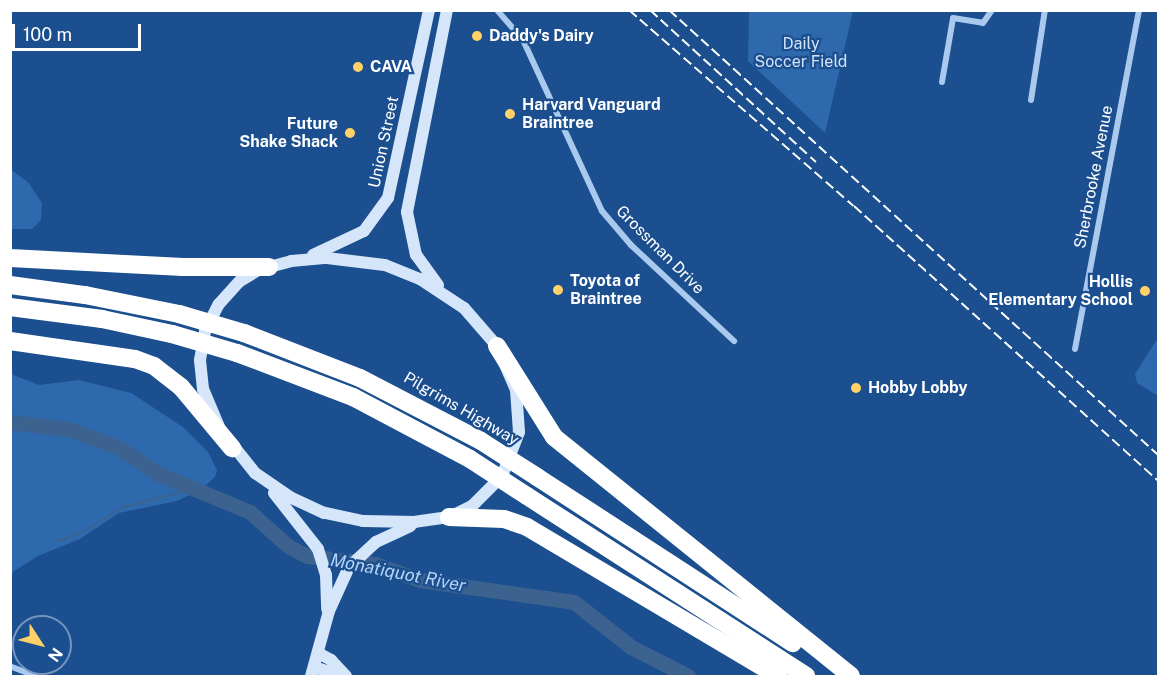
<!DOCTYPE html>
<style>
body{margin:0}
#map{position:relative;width:1169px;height:687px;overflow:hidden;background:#1b4f8f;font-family:"Public Sans",sans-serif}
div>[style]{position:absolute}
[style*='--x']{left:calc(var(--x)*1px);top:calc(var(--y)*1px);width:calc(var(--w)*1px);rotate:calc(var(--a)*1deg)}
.green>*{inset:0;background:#2e69ad}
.stream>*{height:2px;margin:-1px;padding:0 1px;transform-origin:1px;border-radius:1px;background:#3c6290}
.river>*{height:15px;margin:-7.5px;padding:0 7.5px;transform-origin:7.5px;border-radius:7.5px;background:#3c6290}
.street>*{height:6px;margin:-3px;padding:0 3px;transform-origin:3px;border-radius:3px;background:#a9c9ee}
.secondary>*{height:12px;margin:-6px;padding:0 6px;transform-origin:6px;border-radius:6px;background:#d6e6fa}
.highway>*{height:18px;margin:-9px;padding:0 9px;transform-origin:9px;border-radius:9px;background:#fff}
.rail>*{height:2px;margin-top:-1px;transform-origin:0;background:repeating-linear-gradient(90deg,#fff 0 10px,transparent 0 14.5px)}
.highway-bridge>*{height:18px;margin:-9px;padding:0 9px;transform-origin:9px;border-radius:9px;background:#fff}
.dots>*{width:16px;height:16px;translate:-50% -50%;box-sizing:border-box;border:3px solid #1b4f8f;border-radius:50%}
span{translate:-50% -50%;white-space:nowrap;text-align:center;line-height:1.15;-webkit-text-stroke:4.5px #1b4f8f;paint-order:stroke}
.poi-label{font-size:16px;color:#fff;font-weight:700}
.left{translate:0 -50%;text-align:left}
.right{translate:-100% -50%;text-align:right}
.park-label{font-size:16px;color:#cfe3fa}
.street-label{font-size:16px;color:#fff}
.water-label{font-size:18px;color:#b5d3f5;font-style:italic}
.frame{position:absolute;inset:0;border:12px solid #fff;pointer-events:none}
.north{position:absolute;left:12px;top:615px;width:60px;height:60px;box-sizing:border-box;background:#1b4f8f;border:2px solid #7695bc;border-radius:50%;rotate:126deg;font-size:16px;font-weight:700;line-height:24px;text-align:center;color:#fff}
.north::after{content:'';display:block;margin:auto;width:21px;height:27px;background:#ffd166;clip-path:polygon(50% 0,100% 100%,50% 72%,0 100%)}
.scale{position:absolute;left:12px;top:24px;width:129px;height:27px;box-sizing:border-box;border:3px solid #fff;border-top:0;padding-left:8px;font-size:18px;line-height:21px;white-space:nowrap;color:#fff;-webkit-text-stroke:4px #1b4f8f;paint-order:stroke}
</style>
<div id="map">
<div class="green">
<i style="clip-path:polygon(749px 11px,853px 11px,825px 133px,748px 61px)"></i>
<i style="clip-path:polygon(10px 169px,28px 182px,42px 203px,41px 220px,32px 229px,11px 229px)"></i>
<i style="clip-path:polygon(1157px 339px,1158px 339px,1158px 396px,1137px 383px,1135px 374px)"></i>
<i style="clip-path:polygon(11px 374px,39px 385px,79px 380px,131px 393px,183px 427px,208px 452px,217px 470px,215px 477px,202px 489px,177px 501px,119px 513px,80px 539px,38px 556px,11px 573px)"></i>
</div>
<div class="stream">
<i style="--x:55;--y:542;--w:33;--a:-21"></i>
<i style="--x:86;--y:530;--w:44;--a:-31.9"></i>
<i style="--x:123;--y:507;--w:56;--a:-14.5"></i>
<i style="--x:177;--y:493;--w:16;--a:-30"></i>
</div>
<div class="river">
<i style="--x:10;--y:422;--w:59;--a:6.8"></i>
<i style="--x:69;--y:429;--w:53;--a:20.8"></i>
<i style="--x:119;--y:448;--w:48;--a:33"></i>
<i style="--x:159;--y:474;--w:99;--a:22.7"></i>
<i style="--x:250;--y:512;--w:51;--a:41.8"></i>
<i style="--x:288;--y:546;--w:21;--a:28"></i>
<i style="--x:307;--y:556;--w:68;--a:6.7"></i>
<i style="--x:375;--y:564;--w:48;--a:19.6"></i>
<i style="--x:420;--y:580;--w:156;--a:8.1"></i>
<i style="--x:574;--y:602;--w:73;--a:38.3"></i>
<i style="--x:631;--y:647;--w:64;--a:27"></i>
</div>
<div class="street">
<i style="--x:497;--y:10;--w:40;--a:49"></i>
<i style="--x:523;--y:40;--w:188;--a:65.2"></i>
<i style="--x:602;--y:211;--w:45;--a:49.5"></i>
<i style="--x:631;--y:245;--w:141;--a:43"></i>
<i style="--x:942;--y:82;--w:65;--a:-80.2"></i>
<i style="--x:953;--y:18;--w:30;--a:9"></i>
<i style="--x:983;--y:23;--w:16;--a:-55"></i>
<i style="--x:1031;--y:100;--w:91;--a:-81.2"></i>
<i style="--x:1075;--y:349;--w:345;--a:-79.3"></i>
<i style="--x:12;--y:667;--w:26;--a:21"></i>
</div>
<div class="secondary">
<i style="--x:313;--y:255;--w:56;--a:-25.2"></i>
<i style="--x:364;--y:231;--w:41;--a:-54"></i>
<i style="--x:388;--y:198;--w:192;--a:-77.7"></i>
<i style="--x:327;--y:258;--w:58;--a:6.9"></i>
<i style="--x:385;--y:265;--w:38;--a:22"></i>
<i style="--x:420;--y:279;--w:53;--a:33.4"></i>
<i style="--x:464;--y:308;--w:50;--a:49"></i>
<i style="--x:497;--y:346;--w:48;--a:66.6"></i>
<i style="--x:516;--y:390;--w:42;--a:85.9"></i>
<i style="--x:519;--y:432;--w:47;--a:111.1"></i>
<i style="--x:502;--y:476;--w:42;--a:135"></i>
<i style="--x:472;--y:506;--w:25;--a:154"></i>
<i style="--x:449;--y:517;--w:34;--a:172"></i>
<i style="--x:415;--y:522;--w:52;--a:-178.9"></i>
<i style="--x:363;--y:521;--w:40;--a:-168"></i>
<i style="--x:324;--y:513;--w:38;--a:-155"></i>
<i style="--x:290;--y:497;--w:42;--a:-145.6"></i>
<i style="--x:255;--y:473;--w:56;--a:-128.5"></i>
<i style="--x:220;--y:429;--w:43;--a:-113"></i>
<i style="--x:203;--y:389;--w:29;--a:-96"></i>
<i style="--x:200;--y:360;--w:29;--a:-80"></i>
<i style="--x:205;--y:331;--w:30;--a:-63"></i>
<i style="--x:219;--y:304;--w:31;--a:-48"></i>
<i style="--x:240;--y:281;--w:21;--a:-31"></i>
<i style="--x:258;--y:270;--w:34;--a:-15"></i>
<i style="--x:291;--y:261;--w:36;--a:-5"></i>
<i style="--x:438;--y:285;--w:37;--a:-126"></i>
<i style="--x:416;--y:255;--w:44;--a:-101.8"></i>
<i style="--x:407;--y:212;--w:206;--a:-78.8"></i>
<i style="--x:274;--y:493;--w:71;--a:51.8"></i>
<i style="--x:318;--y:549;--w:27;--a:73"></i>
<i style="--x:326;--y:575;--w:34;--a:88"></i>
<i style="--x:318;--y:653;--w:15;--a:28"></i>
<i style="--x:331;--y:660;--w:22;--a:47"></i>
<i style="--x:314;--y:667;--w:28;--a:18"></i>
<i style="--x:311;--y:676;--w:67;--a:-74.5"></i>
<i style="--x:329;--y:611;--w:48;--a:-65.6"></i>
<i style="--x:349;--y:567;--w:37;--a:-43"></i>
<i style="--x:376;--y:542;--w:38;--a:-25"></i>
</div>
<div class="highway">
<i style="--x:10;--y:258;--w:173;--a:3"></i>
<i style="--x:183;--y:267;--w:86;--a:0"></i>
<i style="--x:10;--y:285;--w:76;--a:7.6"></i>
<i style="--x:85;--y:295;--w:96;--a:11.4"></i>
<i style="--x:10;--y:307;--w:93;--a:7.4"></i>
<i style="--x:102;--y:319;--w:72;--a:12.1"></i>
<i style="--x:244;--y:333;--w:124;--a:21.2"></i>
<i style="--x:360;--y:378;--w:136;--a:27.5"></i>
<i style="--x:10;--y:341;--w:126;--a:8.2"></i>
<i style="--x:135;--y:359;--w:20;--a:20"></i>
<i style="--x:154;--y:366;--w:34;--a:38"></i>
<i style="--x:181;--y:387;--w:80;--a:50.1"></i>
<i style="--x:497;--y:346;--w:107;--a:57.9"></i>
<i style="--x:554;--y:437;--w:381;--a:38.8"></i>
<i style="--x:237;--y:353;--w:124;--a:20.8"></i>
<i style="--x:353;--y:397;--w:132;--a:27.9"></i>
<i style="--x:537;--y:477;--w:305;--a:33"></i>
<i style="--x:527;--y:496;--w:332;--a:32.8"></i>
<i style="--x:449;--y:517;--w:55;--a:2.1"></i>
<i style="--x:504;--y:519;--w:24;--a:19"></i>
<i style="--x:527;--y:527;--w:292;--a:30.7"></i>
</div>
<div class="rail">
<i style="--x:629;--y:10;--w:298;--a:41.1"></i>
<i style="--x:854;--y:206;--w:410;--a:42.1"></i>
<i style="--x:650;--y:10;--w:225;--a:42.5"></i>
<i style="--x:669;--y:10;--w:661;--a:42.3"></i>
</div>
<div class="highway-bridge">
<i style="--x:179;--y:314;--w:68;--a:16.3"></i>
<i style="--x:172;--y:334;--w:68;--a:16.3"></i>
<i style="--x:481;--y:441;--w:67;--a:32.7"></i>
<i style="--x:470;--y:459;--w:68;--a:33"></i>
</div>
<div class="dots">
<i style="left:477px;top:36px;background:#ffd166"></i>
<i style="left:358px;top:67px;background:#ffd166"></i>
<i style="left:510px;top:114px;background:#ffd166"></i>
<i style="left:350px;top:133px;background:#ffd166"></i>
<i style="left:558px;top:290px;background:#ffd166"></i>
<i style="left:1145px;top:291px;background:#ffd166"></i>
<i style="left:856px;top:388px;background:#ffd166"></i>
</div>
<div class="poi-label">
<span class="left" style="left:489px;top:36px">Daddy's Dairy</span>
<span class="left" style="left:370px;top:67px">CAVA</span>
<span class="left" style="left:522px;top:114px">Harvard Vanguard<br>Braintree</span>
<span class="right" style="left:338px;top:133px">Future<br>Shake Shack</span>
<span class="left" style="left:570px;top:290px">Toyota of<br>Braintree</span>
<span class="right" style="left:1133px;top:291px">Hollis<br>Elementary School</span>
<span class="left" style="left:868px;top:388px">Hobby Lobby</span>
</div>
<div class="park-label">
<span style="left:801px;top:53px">Daily<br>Soccer Field</span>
</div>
<div class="street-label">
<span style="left:384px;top:142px;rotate:-78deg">Union Street</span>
<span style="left:1094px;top:177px;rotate:-79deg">Sherbrooke Avenue</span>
<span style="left:660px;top:250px;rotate:45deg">Grossman Drive</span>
<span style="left:461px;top:409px;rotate:30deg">Pilgrims Highway</span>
</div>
<div class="water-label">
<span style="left:398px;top:573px;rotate:11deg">Monatiquot River</span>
</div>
<div class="frame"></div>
<div class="north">N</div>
<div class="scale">100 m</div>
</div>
